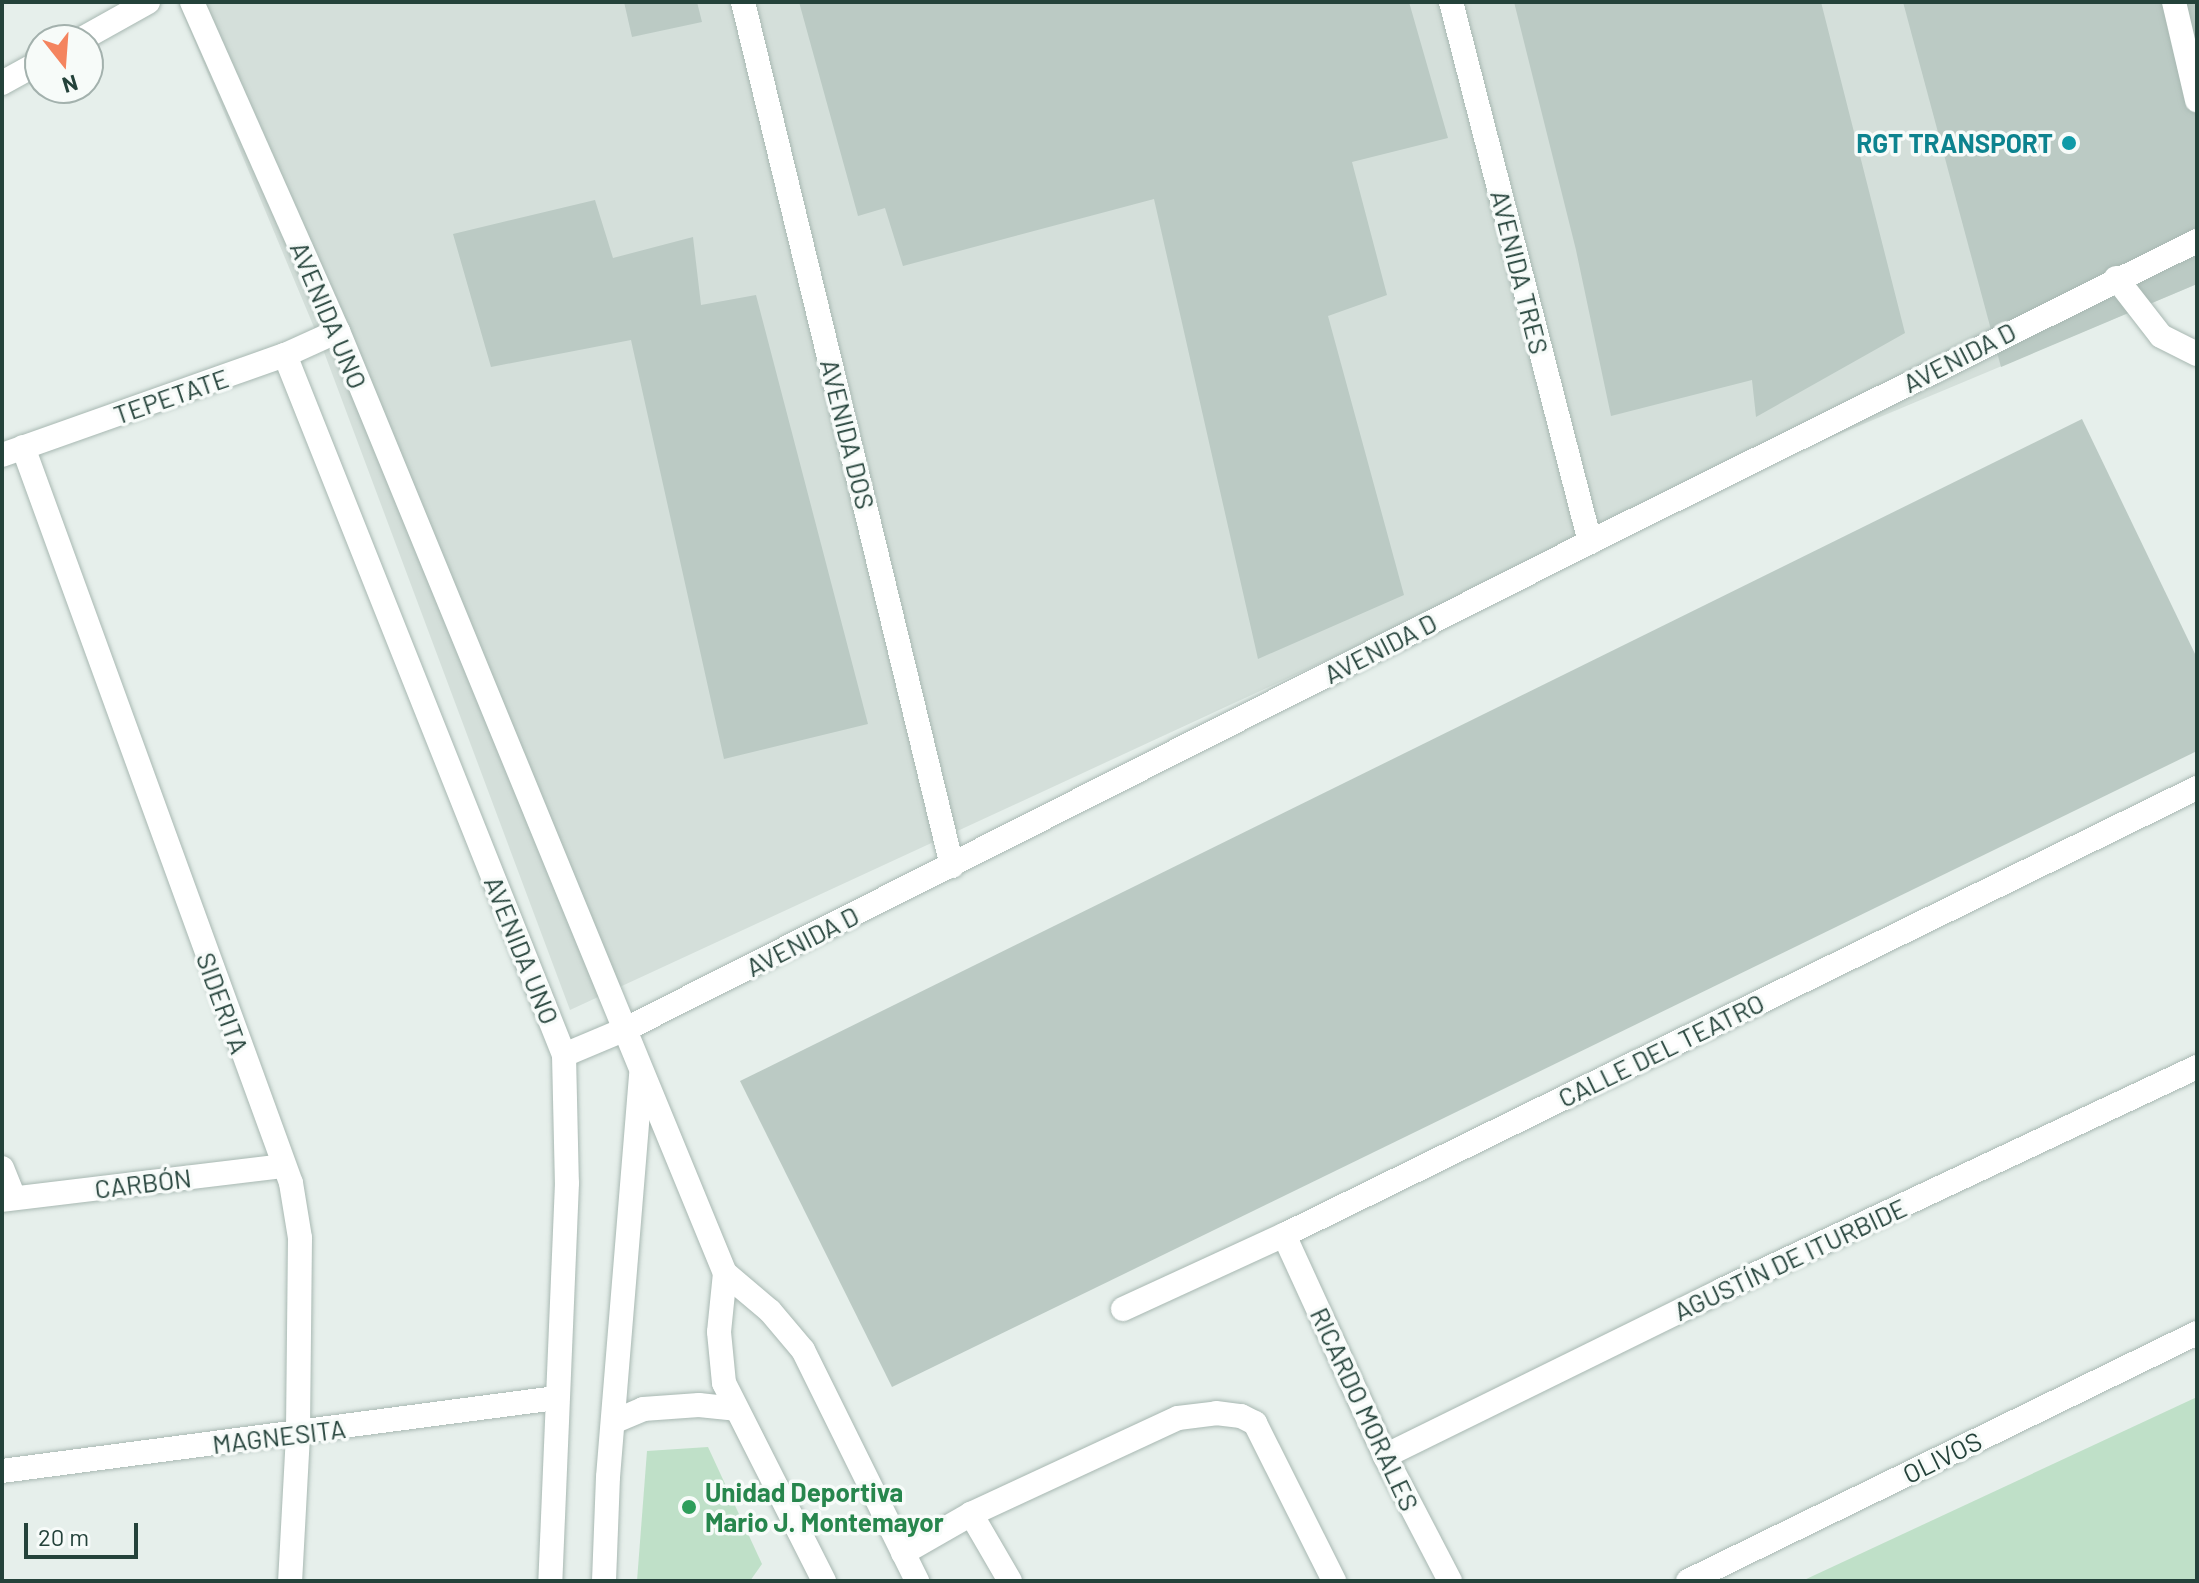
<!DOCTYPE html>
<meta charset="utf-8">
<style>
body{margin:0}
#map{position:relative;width:2199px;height:1583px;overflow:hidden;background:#e6efeb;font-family:Barlow,sans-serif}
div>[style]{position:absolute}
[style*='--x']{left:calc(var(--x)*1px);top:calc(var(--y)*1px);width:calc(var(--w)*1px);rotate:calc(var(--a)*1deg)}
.built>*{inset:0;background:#d4dfda}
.green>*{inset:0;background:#bfe0c8}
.building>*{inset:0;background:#bbcac4}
.roads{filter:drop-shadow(0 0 2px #a8b8b2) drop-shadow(0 0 2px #a8b8b2)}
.minor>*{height:24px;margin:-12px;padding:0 12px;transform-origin:12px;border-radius:12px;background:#fff}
.dots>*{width:22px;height:22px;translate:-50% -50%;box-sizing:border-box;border:4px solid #f7fbf9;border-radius:50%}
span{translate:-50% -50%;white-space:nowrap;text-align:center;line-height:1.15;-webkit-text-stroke:7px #f7fbf9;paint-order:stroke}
.culture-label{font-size:26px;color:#0d838f;font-weight:700}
.right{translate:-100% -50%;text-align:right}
.street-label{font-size:26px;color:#24423a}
.leisure-label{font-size:26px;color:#27864d;font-weight:700}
.left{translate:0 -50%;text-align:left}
.frame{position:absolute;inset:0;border:4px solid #24423a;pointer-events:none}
.north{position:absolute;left:24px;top:24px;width:80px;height:80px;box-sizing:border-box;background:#f7fbf9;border:2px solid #a3b1ad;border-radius:50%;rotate:163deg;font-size:22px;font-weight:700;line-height:32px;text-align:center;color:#24423a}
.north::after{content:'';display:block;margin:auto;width:28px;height:36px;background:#f4845f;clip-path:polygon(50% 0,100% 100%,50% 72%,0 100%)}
.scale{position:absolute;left:24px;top:1523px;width:114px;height:36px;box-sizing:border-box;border:4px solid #24423a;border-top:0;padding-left:10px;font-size:24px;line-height:28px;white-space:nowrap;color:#24423a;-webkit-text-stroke:6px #f7fbf9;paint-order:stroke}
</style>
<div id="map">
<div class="built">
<i style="clip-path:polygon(178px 2px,2197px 2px,2197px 284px,1587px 540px,570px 1010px,321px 344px)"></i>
</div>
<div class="green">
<i style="clip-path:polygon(2197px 1397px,2197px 1581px,1802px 1581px)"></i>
<i style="clip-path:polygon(708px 1447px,762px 1564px,750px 1581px,637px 1581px,647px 1451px)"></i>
</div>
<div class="building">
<i style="clip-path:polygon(624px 2px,697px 2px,702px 22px,632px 37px)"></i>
<i style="clip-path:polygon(799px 2px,1409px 2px,1448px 138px,1352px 162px,1387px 295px,1328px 316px,1404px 595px,1258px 659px,1154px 199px,903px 266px,885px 208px,858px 216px)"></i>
<i style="clip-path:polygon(1514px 2px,1821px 2px,1905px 333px,1756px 417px,1752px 380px,1611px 416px,1576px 250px)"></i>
<i style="clip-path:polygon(1903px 2px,2197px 2px,2197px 284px,2001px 367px)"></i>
<i style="clip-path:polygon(595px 200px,613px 258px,693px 237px,701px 305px,756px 295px,868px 724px,724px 759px,631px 340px,491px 367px,453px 234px)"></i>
<i style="clip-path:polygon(2082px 419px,2197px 658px,2197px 751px,892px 1387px,740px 1081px)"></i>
</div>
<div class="roads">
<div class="minor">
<i style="--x:192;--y:2;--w:360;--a:66.1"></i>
<i style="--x:338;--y:331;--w:1018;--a:67.67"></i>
<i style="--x:725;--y:1273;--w:59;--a:95.8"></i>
<i style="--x:719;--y:1332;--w:51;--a:84.4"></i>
<i style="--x:724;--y:1383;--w:222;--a:63.2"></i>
<i style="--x:743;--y:2;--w:889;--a:76.4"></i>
<i style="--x:1451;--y:2;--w:558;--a:75.57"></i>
<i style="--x:2174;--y:2;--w:101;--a:76.8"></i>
<i style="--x:80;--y:40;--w:78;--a:-29.2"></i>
<i style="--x:2;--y:83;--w:43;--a:-28.9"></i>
<i style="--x:2116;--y:278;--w:73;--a:52.2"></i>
<i style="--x:2161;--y:336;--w:40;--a:26.6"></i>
<i style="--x:285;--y:355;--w:754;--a:68.27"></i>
<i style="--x:564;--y:1055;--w:128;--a:88.7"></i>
<i style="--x:567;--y:1183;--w:398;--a:92.4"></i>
<i style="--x:23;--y:447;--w:783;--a:69.99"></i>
<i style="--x:291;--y:1183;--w:56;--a:80.7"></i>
<i style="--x:300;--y:1238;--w:197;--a:90.6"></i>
<i style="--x:298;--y:1435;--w:146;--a:93.1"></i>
<i style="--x:2;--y:455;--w:300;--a:-19.5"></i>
<i style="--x:285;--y:355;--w:58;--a:-24.4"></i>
<i style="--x:564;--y:1055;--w:67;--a:-22.8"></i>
<i style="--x:626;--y:1029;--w:1080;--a:-26.8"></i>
<i style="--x:1590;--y:542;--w:678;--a:-26.38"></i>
<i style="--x:2;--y:1168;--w:32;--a:68"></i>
<i style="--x:2;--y:1200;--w:283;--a:-6.9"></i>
<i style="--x:1284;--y:1235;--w:243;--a:65.4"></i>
<i style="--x:1385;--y:1456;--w:141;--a:62.5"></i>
<i style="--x:725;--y:1273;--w:59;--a:40.2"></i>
<i style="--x:770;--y:1311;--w:51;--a:49.8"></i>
<i style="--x:803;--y:1350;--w:258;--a:63.7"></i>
<i style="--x:1123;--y:1309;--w:177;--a:-24.7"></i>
<i style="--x:1284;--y:1235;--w:1017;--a:-26.09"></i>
<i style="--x:613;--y:1422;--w:33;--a:-23"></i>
<i style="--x:643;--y:1409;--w:56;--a:-4.1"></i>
<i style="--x:699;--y:1405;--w:37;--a:6"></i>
<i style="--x:1385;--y:1456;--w:376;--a:-26.2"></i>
<i style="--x:1722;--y:1290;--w:525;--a:-25.15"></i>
<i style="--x:2;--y:1471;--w:559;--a:-7.51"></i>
<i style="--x:903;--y:1553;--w:78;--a:-29.8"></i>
<i style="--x:604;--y:1581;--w:104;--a:-87.8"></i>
<i style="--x:608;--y:1477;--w:404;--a:-85.3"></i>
<i style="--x:1010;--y:1581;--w:78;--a:-120.2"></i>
<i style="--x:971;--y:1514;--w:228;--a:-24.9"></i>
<i style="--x:1178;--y:1418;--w:38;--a:-7"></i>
<i style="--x:1216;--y:1413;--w:25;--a:7"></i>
<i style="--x:1241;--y:1416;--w:16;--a:27"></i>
<i style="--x:1255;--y:1423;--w:177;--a:63.4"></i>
<i style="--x:1688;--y:1581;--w:566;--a:-25.98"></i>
</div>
</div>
<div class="dots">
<i style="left:2069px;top:143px;background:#0f9aa8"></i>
<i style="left:689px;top:1507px;background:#2e9e5b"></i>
</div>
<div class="culture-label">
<span class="right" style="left:2053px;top:143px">RGT TRANSPORT</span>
</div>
<div class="street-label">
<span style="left:1520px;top:272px;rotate:76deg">AVENIDA TRES</span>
<span style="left:329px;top:315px;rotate:67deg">AVENIDA UNO</span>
<span style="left:1959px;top:357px;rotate:-27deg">AVENIDA D</span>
<span style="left:171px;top:396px;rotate:-19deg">TEPETATE</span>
<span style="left:848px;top:434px;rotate:76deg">AVENIDA DOS</span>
<span style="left:1380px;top:648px;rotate:-27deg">AVENIDA D</span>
<span style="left:802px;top:941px;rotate:-27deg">AVENIDA D</span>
<span style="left:522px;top:950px;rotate:68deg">AVENIDA UNO</span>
<span style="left:223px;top:1003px;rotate:70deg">SIDERITA</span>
<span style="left:1661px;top:1050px;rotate:-26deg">CALLE DEL TEATRO</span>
<span style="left:143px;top:1183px;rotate:-7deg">CARBÓN</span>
<span style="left:1790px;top:1259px;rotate:-25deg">AGUSTÍN DE ITURBIDE</span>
<span style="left:1365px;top:1409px;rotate:65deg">RICARDO MORALES</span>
<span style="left:279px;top:1436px;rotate:-7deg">MAGNESITA</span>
<span style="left:1942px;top:1457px;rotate:-26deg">OLIVOS</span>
</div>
<div class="leisure-label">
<span class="left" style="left:705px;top:1507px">Unidad Deportiva<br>Mario J. Montemayor</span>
</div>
<div class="frame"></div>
<div class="north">N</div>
<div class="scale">20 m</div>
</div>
